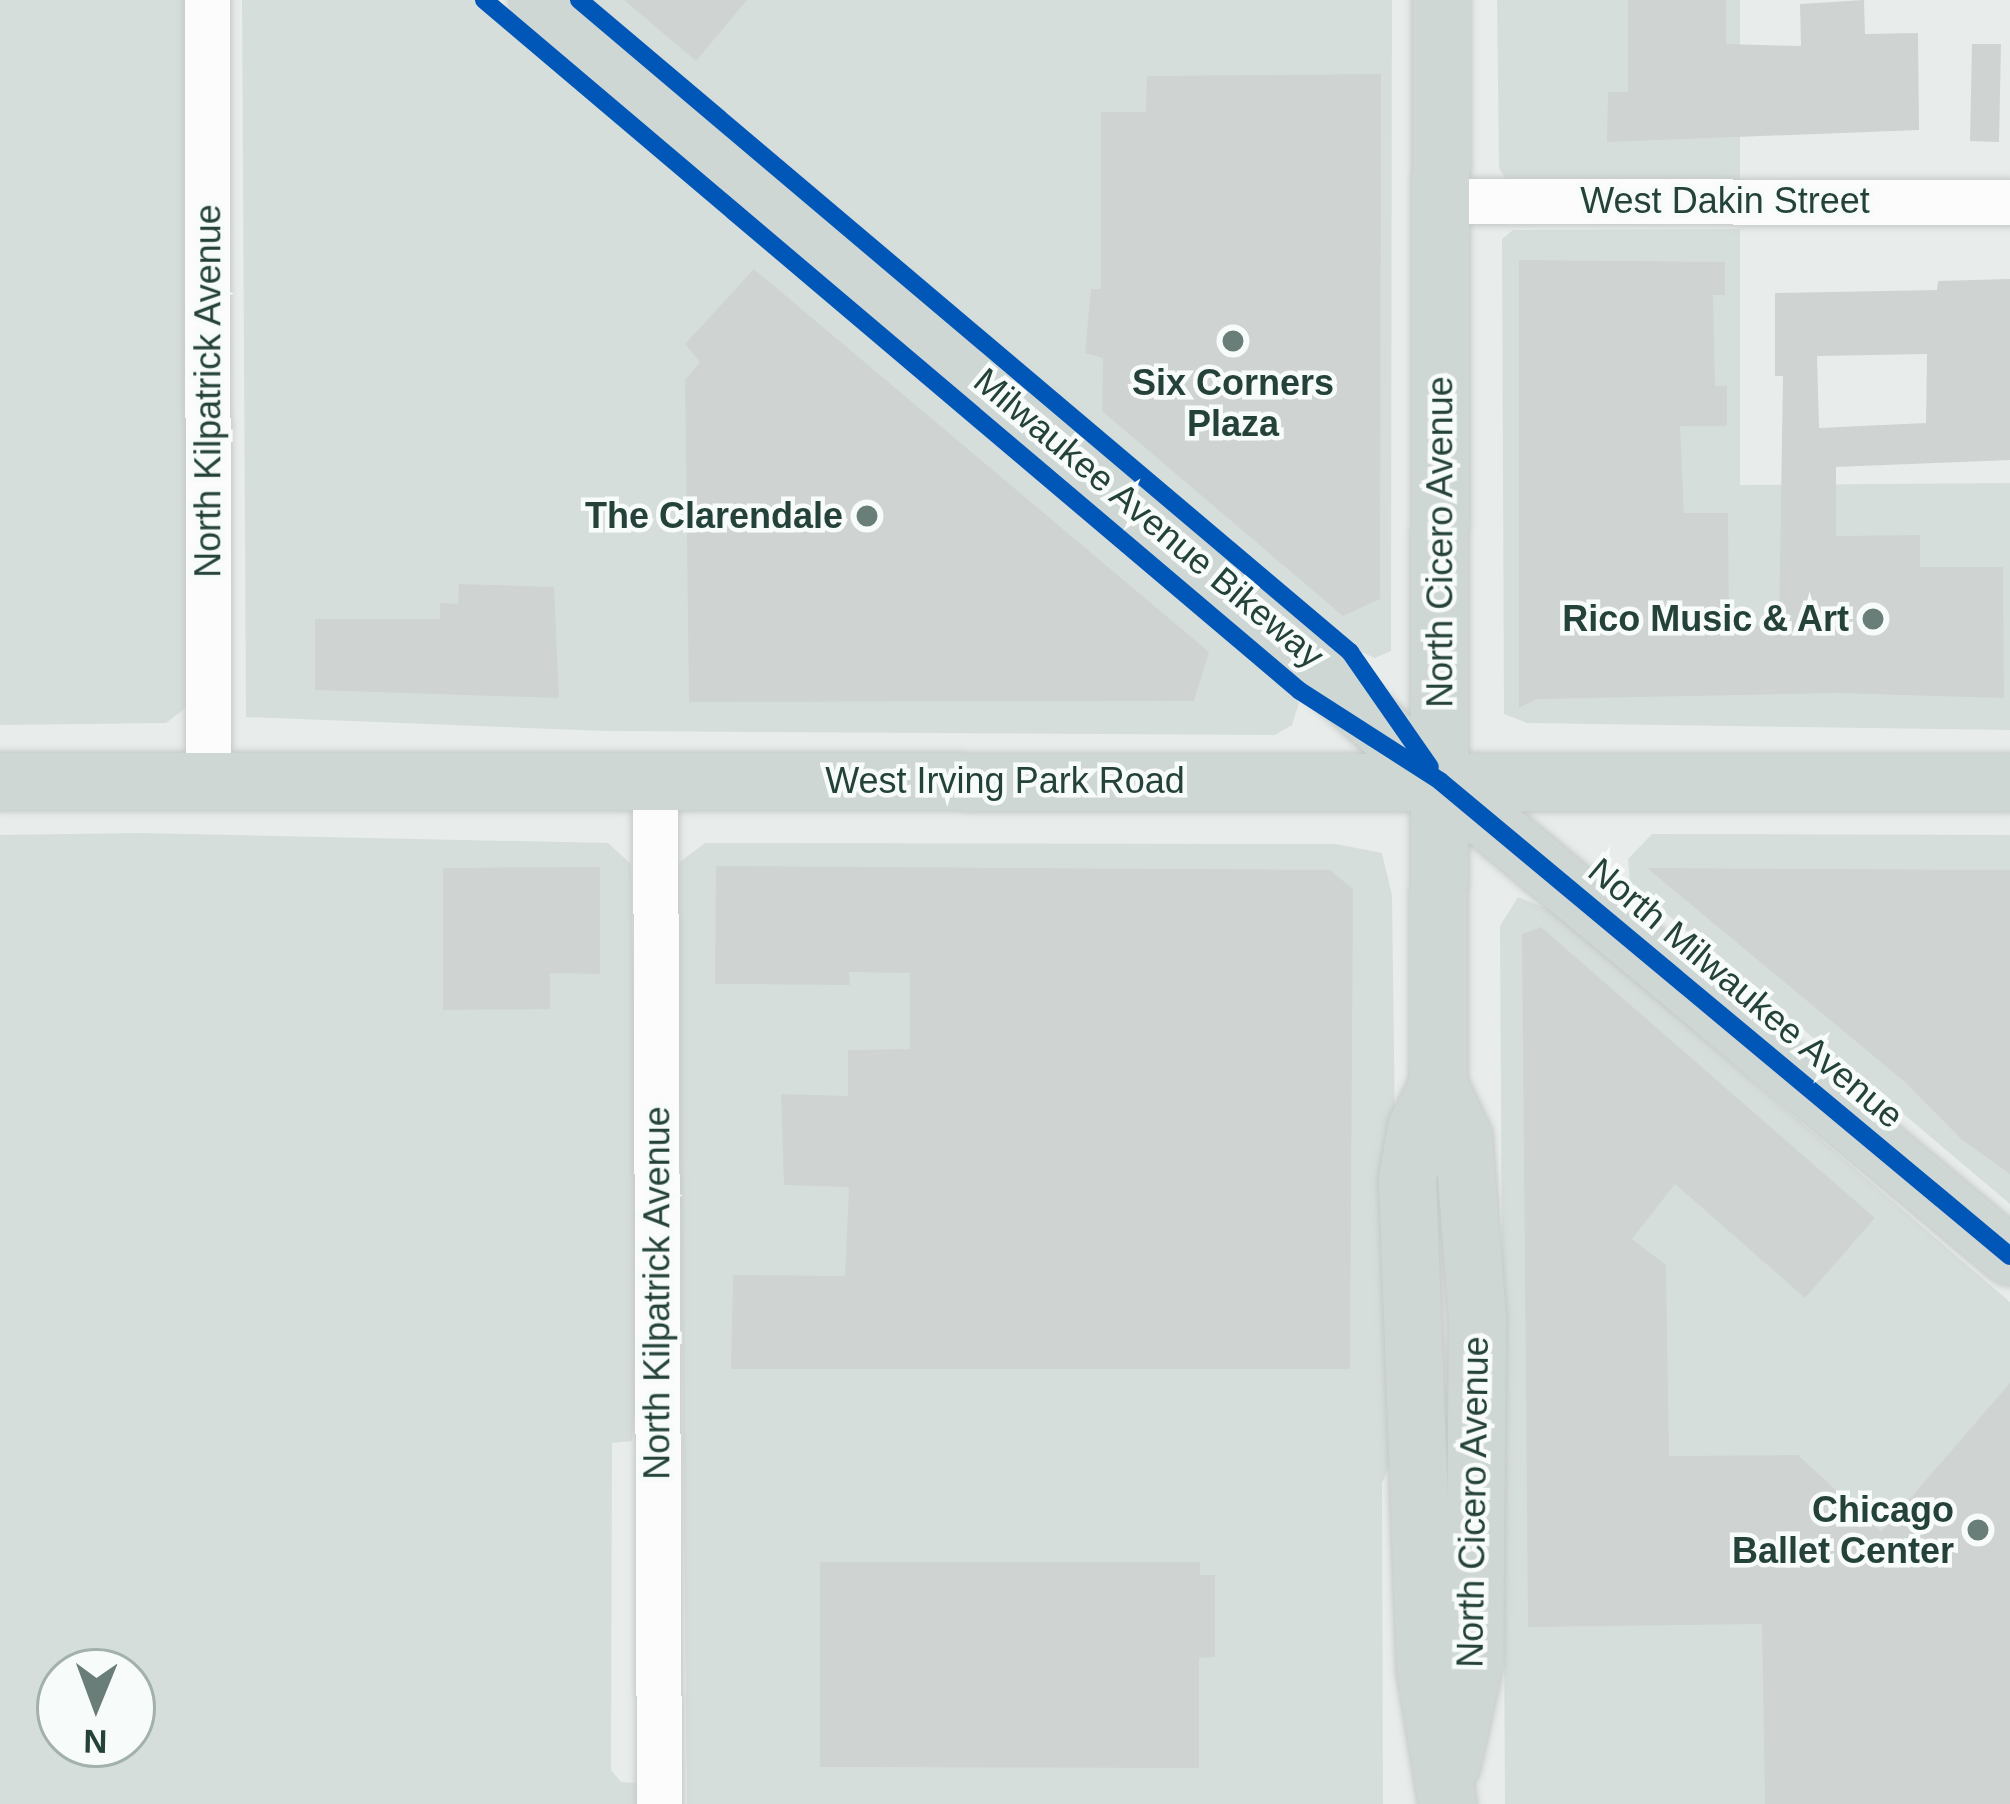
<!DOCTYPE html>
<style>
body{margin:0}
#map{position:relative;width:2010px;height:1804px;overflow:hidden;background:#e8edeb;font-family:Arial,sans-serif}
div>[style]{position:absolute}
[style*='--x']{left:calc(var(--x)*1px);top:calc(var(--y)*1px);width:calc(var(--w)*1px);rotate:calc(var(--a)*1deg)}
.built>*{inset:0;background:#d6dedb}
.building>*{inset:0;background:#cfd4d2}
.roads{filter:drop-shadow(0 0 3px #c5cac8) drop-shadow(0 0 3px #c5cac8)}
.minor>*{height:45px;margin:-22.5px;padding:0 22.5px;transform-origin:22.5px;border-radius:22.5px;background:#fcfcfc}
.major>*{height:57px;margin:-28.5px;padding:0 28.5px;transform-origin:28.5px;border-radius:28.5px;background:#cfd7d5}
.cycleway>*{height:18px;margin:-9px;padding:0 9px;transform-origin:9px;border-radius:9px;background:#0057b8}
.dots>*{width:33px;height:33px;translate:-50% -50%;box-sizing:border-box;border:6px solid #f7fbf9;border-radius:50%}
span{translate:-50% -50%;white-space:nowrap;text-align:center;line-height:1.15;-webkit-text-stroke:9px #f7fbf9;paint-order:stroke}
.street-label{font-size:36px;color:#24423a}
.poi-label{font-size:36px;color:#24423a;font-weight:700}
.right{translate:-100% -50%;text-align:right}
.north{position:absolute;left:36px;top:1648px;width:120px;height:120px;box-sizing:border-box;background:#f7fbf9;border:3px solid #a3b1ad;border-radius:50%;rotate:181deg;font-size:33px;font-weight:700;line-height:48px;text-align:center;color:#24423a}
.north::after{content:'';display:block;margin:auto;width:42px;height:54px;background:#697e78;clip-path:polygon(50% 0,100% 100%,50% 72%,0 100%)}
</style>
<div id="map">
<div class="built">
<i style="clip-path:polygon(0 0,192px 0,188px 706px,166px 723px,0 725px)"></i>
<i style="clip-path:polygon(242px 0,476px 0,1287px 684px,1299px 703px,1292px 725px,1275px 735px,604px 731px,246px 717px)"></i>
<i style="clip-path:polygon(588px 0,1392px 0,1391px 651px,1375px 658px,1354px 649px)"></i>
<i style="clip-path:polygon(1497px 0,1740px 0,1740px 187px,1506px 180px,1499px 168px)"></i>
<i style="clip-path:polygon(1740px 229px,1740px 485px,2010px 483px,2010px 730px,1527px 723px,1504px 714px,1502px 239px,1513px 230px)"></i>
<i style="clip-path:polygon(evenodd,139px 833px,608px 843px,631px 864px,640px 1367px,632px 1441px,612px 1443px,611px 1770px,621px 1782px,639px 1783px,639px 1804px,0 1804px,0 835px,139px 833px,60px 1672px,132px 1672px,132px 1744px,60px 1744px,60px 1672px)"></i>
<i style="clip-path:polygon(1652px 834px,2010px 835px,2010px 1204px,1630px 883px,1628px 859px)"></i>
<i style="clip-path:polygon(705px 843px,1336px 844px,1382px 853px,1392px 895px,1399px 1444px,1382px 1483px,1383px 1804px,687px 1804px,677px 864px)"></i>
<i style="clip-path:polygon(1518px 897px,1556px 912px,2010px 1302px,2010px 1804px,1505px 1804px,1500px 926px)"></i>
</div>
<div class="building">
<i style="clip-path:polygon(624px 0,747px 0,696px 61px)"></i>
<i style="clip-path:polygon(1628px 0,1726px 0,1726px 44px,1801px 46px,1800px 4px,1864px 0,1865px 34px,1918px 33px,1919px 130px,1607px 142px,1608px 92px,1628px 92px)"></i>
<i style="clip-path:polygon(1972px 44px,2001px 44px,1999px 142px,1970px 141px)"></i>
<i style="clip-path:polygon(1381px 74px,1380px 599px,1343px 616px,1102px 411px,1103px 358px,1085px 353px,1091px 289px,1101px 289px,1101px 112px,1146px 112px,1147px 76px)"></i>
<i style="clip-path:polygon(evenodd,1519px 260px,1725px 262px,1725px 295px,1713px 295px,1715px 386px,1727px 386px,1727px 426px,1680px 426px,1684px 513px,1728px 513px,1729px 626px,1779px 626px,1783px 376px,1775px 376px,1775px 293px,1937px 290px,1938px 281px,2010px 279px,2010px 460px,1836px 467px,1836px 536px,1920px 535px,1920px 567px,2003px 567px,2004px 698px,1837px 693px,1536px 699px,1519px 708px,1519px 260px,1927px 354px,1926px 423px,1819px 428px,1817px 356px,1927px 354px)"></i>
<i style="clip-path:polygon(754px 269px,1209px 652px,1194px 701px,689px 702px,685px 380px,700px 362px,685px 344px)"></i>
<i style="clip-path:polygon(459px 584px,554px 587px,559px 698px,315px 690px,315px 619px,440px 619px,440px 603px,458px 604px)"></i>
<i style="clip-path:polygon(716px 866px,1330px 870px,1353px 889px,1350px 1369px,731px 1369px,733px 1275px,845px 1276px,849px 1187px,784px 1185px,781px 1094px,848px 1096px,848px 1050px,910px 1049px,910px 973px,849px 972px,850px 985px,715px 984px)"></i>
<i style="clip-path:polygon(600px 867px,600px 974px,550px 973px,550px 1009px,443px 1010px,443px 868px)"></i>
<i style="clip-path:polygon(1647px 868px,2010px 870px,2010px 1174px,1961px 1139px,1906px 1083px)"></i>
<i style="clip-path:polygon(1541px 927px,1875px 1218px,1805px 1298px,1675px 1184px,1632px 1239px,1666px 1265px,1669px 1456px,1798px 1455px,1881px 1532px,2010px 1383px,2010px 1804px,1765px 1804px,1762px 1624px,1528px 1627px,1522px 934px)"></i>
<i style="clip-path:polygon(820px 1562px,1200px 1562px,1200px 1575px,1215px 1575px,1215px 1657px,1199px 1658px,1199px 1768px,820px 1767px)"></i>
</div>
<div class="roads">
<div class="minor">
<i style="--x:207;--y:0;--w:782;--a:89.93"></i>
<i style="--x:1441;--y:201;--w:569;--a:0.1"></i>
<i style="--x:655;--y:781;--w:1023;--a:89.78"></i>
</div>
<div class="major">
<i style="--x:538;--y:0;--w:725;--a:40.13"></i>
<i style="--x:1092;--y:467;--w:469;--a:42.1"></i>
<i style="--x:1440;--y:781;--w:742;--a:39.81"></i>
<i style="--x:1441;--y:0;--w:1084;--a:90.16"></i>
<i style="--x:1438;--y:1084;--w:49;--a:116.6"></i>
<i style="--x:1416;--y:1128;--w:52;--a:100"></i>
<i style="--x:1407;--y:1179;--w:490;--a:87.9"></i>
<i style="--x:1425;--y:1669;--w:137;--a:80.7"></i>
<i style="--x:0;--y:781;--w:2010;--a:0.03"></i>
<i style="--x:1438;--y:1084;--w:59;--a:64.7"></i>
<i style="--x:1463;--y:1137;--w:183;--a:85.6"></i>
<i style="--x:1477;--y:1319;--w:342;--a:90.5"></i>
<i style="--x:1474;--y:1661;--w:106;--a:102.6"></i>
</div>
</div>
<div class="cycleway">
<i style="--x:484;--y:0;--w:1069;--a:40.26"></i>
<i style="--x:1300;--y:691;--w:166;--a:32.7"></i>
<i style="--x:1440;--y:781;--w:742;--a:39.81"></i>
<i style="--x:579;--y:0;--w:1010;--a:40.22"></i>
<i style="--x:1350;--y:652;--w:140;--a:55.2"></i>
</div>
<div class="dots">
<i style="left:1233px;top:341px;background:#697e78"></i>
<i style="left:867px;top:516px;background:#697e78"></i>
<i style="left:1873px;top:619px;background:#697e78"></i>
<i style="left:1978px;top:1530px;background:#697e78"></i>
</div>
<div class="street-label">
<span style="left:1725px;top:201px">West Dakin Street</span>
<span style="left:208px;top:391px;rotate:-90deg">North Kilpatrick Avenue</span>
<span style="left:1149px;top:518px;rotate:40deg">Milwaukee Avenue Bikeway</span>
<span style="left:1440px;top:542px;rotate:-90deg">North Cicero Avenue</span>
<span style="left:1005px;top:781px">West Irving Park Road</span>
<span style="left:1746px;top:993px;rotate:40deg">North Milwaukee Avenue</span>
<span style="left:657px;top:1293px;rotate:-90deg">North Kilpatrick Avenue</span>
<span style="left:1473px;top:1502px;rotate:-89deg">North Cicero Avenue</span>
</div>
<div class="poi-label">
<span style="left:1233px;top:403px">Six Corners<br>Plaza</span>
<span class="right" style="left:843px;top:516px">The Clarendale</span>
<span class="right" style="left:1849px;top:619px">Rico Music &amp; Art</span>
<span class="right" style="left:1954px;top:1530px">Chicago<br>Ballet Center</span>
</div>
<div class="north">N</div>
</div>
